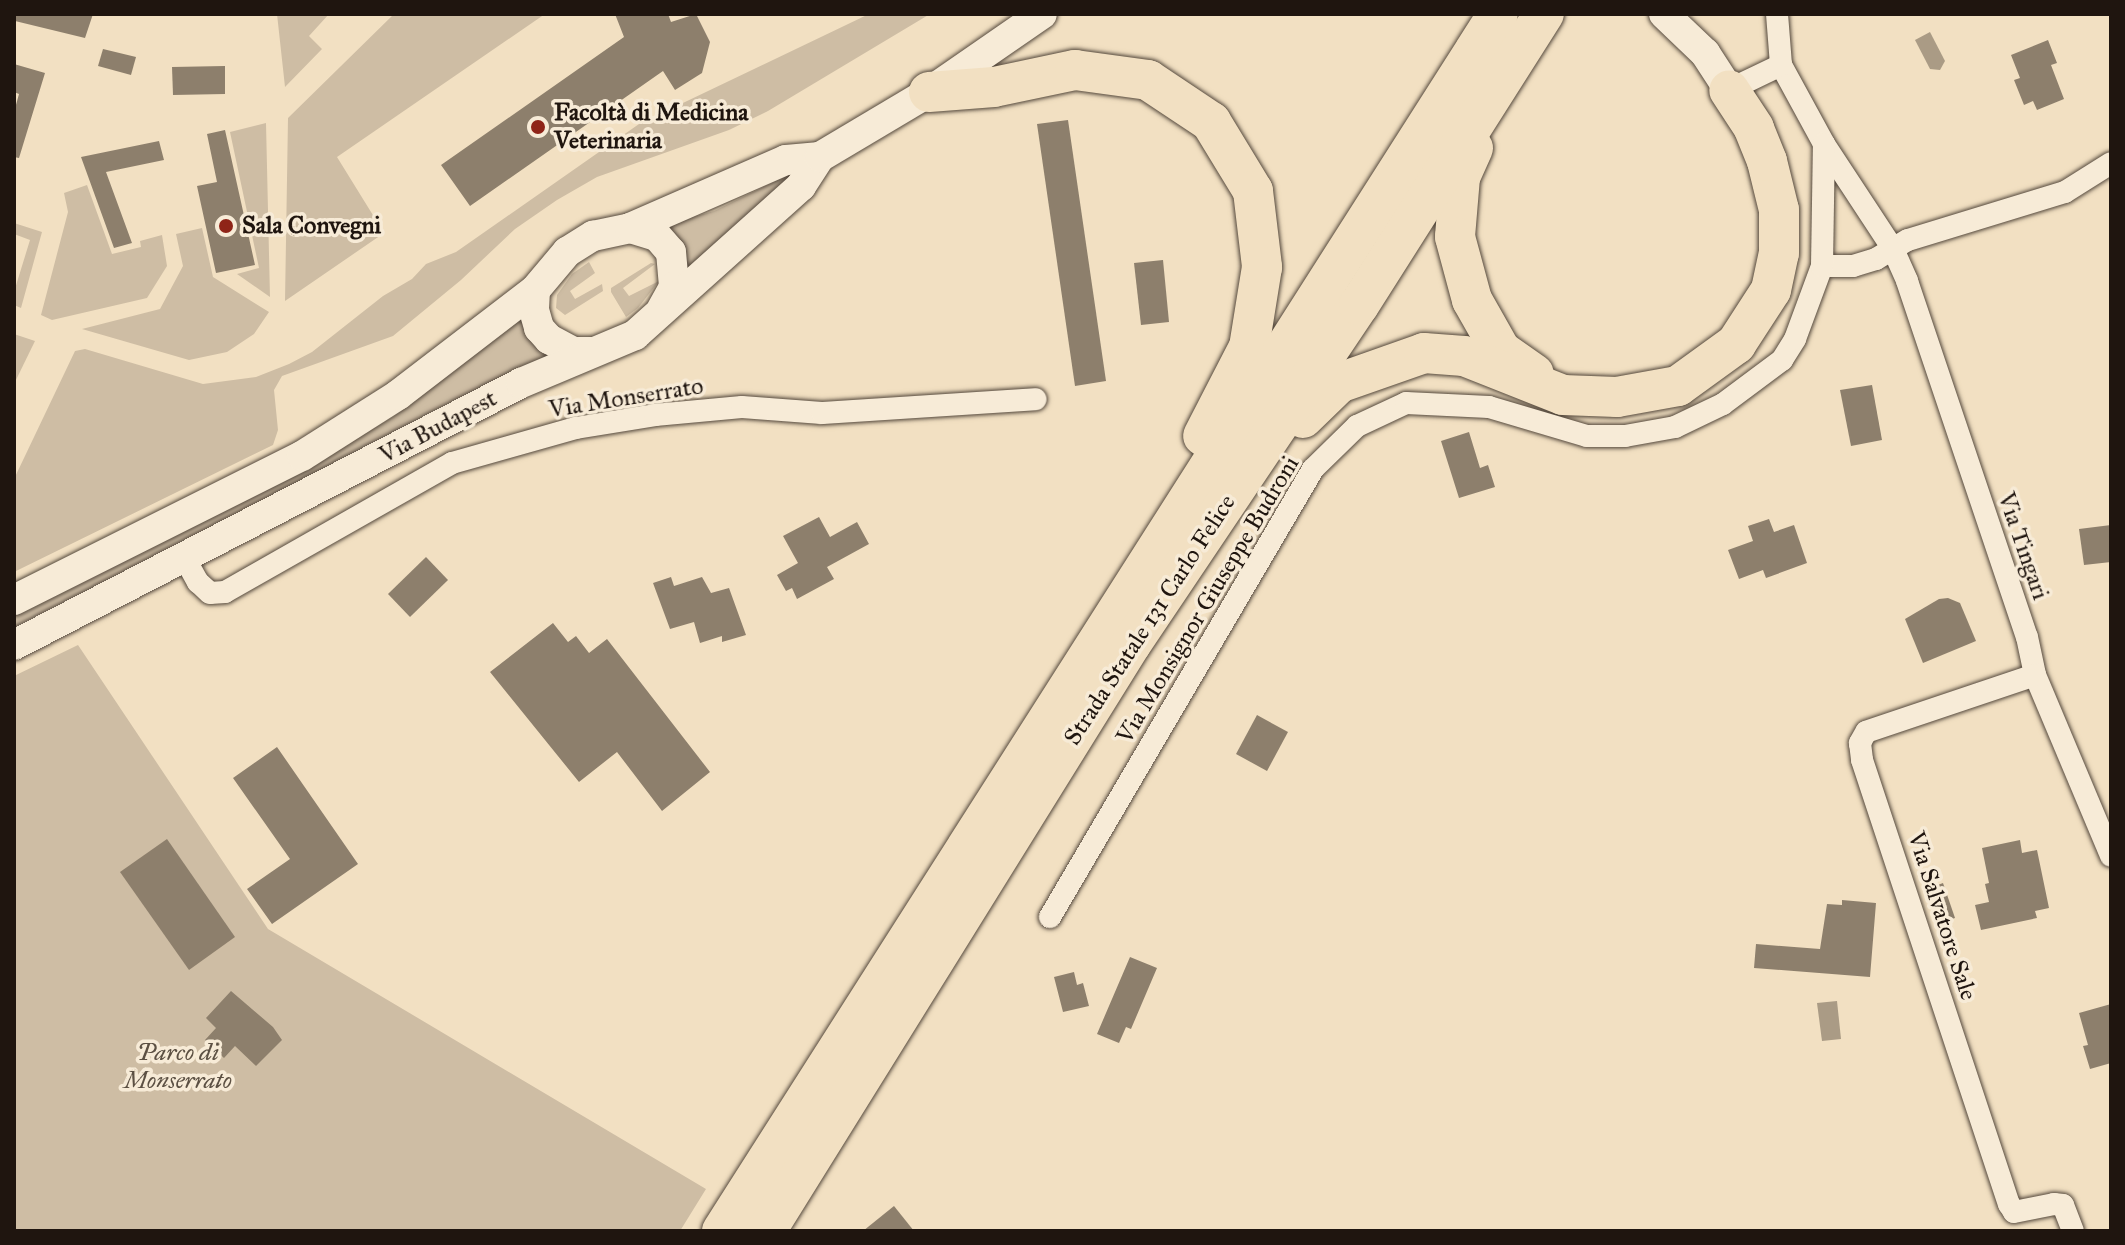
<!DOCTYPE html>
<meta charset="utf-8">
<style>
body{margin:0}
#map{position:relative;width:2125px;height:1245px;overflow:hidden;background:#f2e0c2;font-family:"IM FELL Great Primer",serif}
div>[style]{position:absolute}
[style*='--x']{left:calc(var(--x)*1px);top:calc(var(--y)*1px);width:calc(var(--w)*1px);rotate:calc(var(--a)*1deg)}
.green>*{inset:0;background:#cebda4}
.water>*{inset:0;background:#aa9b85}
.building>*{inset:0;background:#8d7f6c}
.roads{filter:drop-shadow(0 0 2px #54483c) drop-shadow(0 0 2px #54483c)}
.street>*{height:22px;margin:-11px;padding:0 11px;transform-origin:11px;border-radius:11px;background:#f7ebd7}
.secondary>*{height:30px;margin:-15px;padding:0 15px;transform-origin:15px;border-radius:15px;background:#f7ebd7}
.highway>*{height:40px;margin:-20px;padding:0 20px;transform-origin:20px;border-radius:20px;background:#f2e0c2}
.dots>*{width:22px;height:22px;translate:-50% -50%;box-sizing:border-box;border:4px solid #f7ebd7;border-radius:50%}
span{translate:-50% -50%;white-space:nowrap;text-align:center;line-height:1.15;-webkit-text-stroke:7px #f7ebd7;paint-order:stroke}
.poi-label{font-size:24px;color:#1f150f;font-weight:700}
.left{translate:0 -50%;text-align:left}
.street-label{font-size:24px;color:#1f150f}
.park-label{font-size:24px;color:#5c5043;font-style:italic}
.frame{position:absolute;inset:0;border:16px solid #1f150f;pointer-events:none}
</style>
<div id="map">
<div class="green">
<i style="clip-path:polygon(277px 14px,329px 14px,309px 36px,322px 49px,285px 87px)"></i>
<i style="clip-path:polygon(394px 14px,545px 14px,337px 157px,384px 233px,285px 301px,288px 118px)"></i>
<i style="clip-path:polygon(869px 14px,930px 14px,768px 111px,729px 130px,597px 177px,557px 200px,515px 229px,461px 280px,393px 336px,282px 376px,274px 390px,278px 430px,273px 445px,14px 572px,14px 479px,75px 351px,85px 349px,203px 384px,256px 377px,289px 364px,312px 352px,383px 296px,412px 279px,426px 264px,456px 252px,639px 124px)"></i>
<i style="clip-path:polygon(266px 123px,270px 297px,237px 274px,259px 268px,230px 132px)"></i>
<i style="clip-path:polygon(792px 173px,795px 173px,689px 269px,682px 250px,661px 226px,714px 211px)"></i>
<i style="clip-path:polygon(87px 185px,112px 254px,141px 247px,140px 241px,162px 235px,167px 266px,147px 298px,52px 320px,41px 315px,68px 212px,64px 193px)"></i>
<i style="clip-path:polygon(14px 223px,42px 232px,21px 308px,14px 305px,14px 292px,30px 240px,14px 234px)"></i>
<i style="clip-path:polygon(202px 228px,213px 277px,269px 312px,254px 334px,227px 352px,189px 360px,82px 329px,160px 309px,183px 266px,176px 234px)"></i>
<i style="clip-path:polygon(589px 262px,595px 273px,570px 291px,575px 299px,602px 284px,603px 291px,565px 315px,556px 308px,557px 295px,572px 274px)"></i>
<i style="clip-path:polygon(651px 263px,655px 264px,623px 288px,629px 296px,659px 281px,638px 308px,626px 317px,611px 292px,611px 288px)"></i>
<i style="clip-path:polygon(527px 315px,553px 354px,437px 409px,273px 498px,14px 627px,14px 616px,269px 489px,393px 417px)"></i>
<i style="clip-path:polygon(14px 334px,35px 341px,14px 384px)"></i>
<i style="clip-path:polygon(78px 645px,268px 929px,706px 1189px,680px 1231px,14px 1231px,14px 676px)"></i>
</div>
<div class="water">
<i style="clip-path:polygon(1930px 32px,1945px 61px,1940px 70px,1930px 69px,1915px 40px)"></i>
<i style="clip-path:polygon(1837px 1001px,1841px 1039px,1822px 1041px,1817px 1003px)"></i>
</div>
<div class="building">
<i style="clip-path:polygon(16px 14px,93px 14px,85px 38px,15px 21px)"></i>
<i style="clip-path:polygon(615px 14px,668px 14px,671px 22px,696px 14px,710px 42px,702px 73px,675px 90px,663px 71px,470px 206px,441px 165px,624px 37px)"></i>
<i style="clip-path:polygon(2048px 40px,2057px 63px,2051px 65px,2064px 99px,2037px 110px,2033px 101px,2024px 105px,2014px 80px,2020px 78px,2011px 55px)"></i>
<i style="clip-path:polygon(103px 49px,136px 57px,131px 75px,98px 66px)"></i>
<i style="clip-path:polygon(14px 64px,45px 73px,19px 158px,14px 157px,14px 112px,19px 94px,14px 92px)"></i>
<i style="clip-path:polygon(225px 66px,225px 94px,173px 95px,172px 67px)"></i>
<i style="clip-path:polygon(1068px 120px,1106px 381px,1075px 386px,1037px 124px)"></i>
<i style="clip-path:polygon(225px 130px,255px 265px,216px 273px,197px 186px,217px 182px,207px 134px)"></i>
<i style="clip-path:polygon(159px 141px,164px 160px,106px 172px,132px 243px,114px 248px,81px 157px)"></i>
<i style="clip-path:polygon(1163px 260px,1169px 322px,1141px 325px,1134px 263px)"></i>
<i style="clip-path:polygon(1872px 385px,1882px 440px,1851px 446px,1840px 390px)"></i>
<i style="clip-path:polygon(1469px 432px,1480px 468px,1488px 465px,1495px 487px,1459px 498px,1441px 441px)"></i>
<i style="clip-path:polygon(819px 517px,830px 537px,857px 522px,869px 544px,827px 567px,834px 579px,797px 599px,792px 588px,786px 591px,777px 575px,798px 563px,783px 536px)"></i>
<i style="clip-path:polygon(1769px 519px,1774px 532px,1794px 525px,1807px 563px,1766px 578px,1763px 570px,1739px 579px,1728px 550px,1753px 541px,1748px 526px)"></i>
<i style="clip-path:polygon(2111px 525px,2111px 562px,2084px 565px,2079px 529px)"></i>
<i style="clip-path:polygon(426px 557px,448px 580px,410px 617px,388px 594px)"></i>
<i style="clip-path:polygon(671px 577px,674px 586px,702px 577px,711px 593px,729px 588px,746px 635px,722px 642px,722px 636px,700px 643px,694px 622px,670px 629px,653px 583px)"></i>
<i style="clip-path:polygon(1948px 598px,1960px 603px,1976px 641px,1923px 663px,1905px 619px,1939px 599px)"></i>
<i style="clip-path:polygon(553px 623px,568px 642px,576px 636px,589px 653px,607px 639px,710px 772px,662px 811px,617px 752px,579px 782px,490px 672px)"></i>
<i style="clip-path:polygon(1257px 715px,1288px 732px,1267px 771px,1236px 754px)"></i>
<i style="clip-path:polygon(277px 747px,358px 864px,272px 924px,247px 889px,290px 859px,233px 778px)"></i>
<i style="clip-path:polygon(167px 839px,235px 937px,189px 970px,120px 872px)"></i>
<i style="clip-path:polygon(2020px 840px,2022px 853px,2037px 850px,2049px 908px,2035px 911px,2037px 918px,1981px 930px,1975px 905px,1989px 902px,1985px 884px,1989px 883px,1982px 848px)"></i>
<i style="clip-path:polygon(1943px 883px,1955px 918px,1937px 924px,1925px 890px)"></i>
<i style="clip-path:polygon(1842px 900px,1876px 903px,1870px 977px,1754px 968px,1756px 944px,1820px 949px,1827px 904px,1842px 905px)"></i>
<i style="clip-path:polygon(1130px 957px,1157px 968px,1131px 1029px,1126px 1027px,1119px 1043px,1097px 1034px)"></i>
<i style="clip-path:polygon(1074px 972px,1077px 985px,1083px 983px,1089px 1006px,1063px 1012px,1054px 977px)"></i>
<i style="clip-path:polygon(231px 991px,273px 1027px,282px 1040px,256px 1066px,235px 1046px,224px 1058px,205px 1040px,216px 1028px,206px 1018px)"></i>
<i style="clip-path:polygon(2111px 1004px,2111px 1063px,2090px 1069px,2083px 1046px,2088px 1045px,2079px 1013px)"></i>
<i style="clip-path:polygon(894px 1206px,914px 1231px,863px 1231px)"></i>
</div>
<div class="roads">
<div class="street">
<i style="--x:1777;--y:14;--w:51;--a:85.5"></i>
<i style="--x:1781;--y:65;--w:90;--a:61.4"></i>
<i style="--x:1824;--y:144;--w:126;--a:56.7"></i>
<i style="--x:1893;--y:249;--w:35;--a:66"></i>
<i style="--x:1907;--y:281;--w:376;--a:71.4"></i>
<i style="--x:2027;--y:637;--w:39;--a:78"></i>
<i style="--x:2035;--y:675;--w:196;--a:67.2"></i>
<i style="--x:1729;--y:90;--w:58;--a:-25.7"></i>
<i style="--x:1822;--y:266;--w:31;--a:0"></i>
<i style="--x:1853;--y:266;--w:24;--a:-17"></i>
<i style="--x:1876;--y:259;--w:37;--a:-31"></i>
<i style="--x:1908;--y:240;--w:164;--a:-17"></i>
<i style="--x:2065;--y:192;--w:54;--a:-32.2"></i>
<i style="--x:184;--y:557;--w:29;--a:61"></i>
<i style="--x:198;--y:582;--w:16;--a:43"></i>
<i style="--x:210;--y:593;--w:15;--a:-4"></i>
<i style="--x:225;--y:592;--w:261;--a:-29.6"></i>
<i style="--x:452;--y:463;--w:129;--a:-15.8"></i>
<i style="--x:576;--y:428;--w:80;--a:-9.3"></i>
<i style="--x:655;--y:415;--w:87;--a:-5.3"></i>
<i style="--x:742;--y:407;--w:80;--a:4.3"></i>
<i style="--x:822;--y:413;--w:214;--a:-3.7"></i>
<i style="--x:2035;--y:675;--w:178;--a:161.4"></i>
<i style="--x:1866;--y:732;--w:13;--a:119"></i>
<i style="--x:1860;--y:743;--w:17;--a:83"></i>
<i style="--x:1862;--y:760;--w:468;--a:71.7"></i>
<i style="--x:2009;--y:1204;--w:9;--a:58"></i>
<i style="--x:2014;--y:1212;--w:41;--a:-11.3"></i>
<i style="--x:2054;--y:1204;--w:9;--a:6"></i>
<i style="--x:2063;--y:1205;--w:28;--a:69"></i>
<i style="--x:1050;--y:917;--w:519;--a:-59.58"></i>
<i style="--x:1313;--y:469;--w:62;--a:-44.3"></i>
<i style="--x:1357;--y:426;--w:54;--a:-25.1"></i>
<i style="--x:1406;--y:403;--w:83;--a:2.8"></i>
<i style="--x:1489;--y:407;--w:102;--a:16.5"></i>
<i style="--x:1587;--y:436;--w:38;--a:0"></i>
<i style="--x:1625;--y:436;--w:51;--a:-10.2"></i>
<i style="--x:1675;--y:427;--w:53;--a:-25.6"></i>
<i style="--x:1723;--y:404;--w:74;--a:-36.7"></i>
<i style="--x:1782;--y:360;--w:25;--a:-58"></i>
<i style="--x:1795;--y:339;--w:78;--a:-69.7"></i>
<i style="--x:1822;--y:266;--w:122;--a:-89.1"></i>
</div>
<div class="secondary">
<i style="--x:1664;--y:14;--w:57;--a:43.6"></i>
<i style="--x:1705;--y:53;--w:44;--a:57"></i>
<i style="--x:630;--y:228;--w:28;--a:17"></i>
<i style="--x:657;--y:236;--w:21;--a:49"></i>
<i style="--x:671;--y:252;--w:35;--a:85"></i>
<i style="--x:674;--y:287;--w:25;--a:119"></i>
<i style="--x:535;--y:290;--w:20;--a:93"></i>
<i style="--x:534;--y:310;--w:19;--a:74"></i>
<i style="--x:539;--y:328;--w:15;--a:48"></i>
<i style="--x:549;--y:339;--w:27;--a:28"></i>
<i style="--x:573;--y:352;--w:20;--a:0"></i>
<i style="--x:14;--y:600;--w:322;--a:-26.6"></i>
<i style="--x:302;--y:456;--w:114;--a:-32.4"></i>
<i style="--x:398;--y:395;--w:173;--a:-37.5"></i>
<i style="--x:535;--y:290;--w:50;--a:-49.9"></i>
<i style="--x:567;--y:252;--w:31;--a:-32"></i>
<i style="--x:593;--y:236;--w:38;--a:-12"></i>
<i style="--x:630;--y:228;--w:170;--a:-23.6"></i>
<i style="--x:786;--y:160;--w:34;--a:-5"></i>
<i style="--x:14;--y:645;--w:571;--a:-27.33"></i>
<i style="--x:521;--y:383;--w:124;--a:-22.8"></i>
<i style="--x:635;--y:335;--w:223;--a:-41.9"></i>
<i style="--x:801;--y:186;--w:35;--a:-57"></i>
<i style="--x:820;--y:157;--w:127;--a:-30.8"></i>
<i style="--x:929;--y:92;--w:137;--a:-34.6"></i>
</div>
<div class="highway">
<i style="--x:929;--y:92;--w:65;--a:-4.4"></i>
<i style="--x:994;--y:87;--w:83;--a:-11.9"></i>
<i style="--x:1075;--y:70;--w:74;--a:7.8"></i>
<i style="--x:1148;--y:80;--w:76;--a:33.7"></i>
<i style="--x:1211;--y:122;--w:81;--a:58.7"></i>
<i style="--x:1253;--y:191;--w:77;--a:83.2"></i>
<i style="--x:1262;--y:267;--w:81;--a:99.2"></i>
<i style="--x:1249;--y:347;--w:100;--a:117.3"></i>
<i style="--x:1473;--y:148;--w:32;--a:114"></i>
<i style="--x:1460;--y:177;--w:60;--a:94.8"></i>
<i style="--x:1455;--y:237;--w:65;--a:74.9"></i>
<i style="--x:1472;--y:300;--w:59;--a:60.4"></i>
<i style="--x:1501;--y:351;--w:40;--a:34.9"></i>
<i style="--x:1303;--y:418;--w:50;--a:-44.2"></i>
<i style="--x:1339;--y:383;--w:90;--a:-19.4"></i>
<i style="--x:1424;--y:353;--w:40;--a:4.3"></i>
<i style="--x:1464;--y:356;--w:106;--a:21.5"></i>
<i style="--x:1563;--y:395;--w:54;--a:2.1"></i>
<i style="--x:1617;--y:397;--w:62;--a:-10.2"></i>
<i style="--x:1678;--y:386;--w:72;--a:-35.9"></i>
<i style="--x:1736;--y:344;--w:64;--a:-57.1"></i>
<i style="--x:1771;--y:290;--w:38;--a:-78"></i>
<i style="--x:1779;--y:253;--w:43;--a:-90"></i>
<i style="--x:1779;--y:210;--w:50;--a:-103.8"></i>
<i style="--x:1767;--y:161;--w:35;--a:-112"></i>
<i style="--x:1754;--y:128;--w:45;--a:-123.3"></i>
<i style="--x:722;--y:1231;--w:1443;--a:-57.48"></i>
<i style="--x:766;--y:1231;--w:691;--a:-58.13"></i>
<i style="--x:1131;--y:644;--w:409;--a:-56.1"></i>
<i style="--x:1359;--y:305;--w:345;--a:-57.6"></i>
</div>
</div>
<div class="dots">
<i style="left:538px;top:127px;background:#8f2418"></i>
<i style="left:226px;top:226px;background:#8f2418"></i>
</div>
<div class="poi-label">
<span class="left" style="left:554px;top:127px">Facoltà di Medicina<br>Veterinaria</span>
<span class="left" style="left:242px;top:226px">Sala Convegni</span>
</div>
<div class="street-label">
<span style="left:626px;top:398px;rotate:-9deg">Via Monserrato</span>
<span style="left:438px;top:427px;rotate:-28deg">Via Budapest</span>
<span style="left:2023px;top:546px;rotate:71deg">Via Tingari</span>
<span style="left:1208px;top:600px;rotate:-59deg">Via Monsignor Giuseppe Budroni</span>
<span style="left:1150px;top:620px;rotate:-57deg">Strada Statale 131 Carlo Felice</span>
<span style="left:1942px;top:916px;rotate:72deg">Via Salvatore Sale</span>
</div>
<div class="park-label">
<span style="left:178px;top:1067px">Parco di<br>Monserrato</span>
</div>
<div class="frame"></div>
</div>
